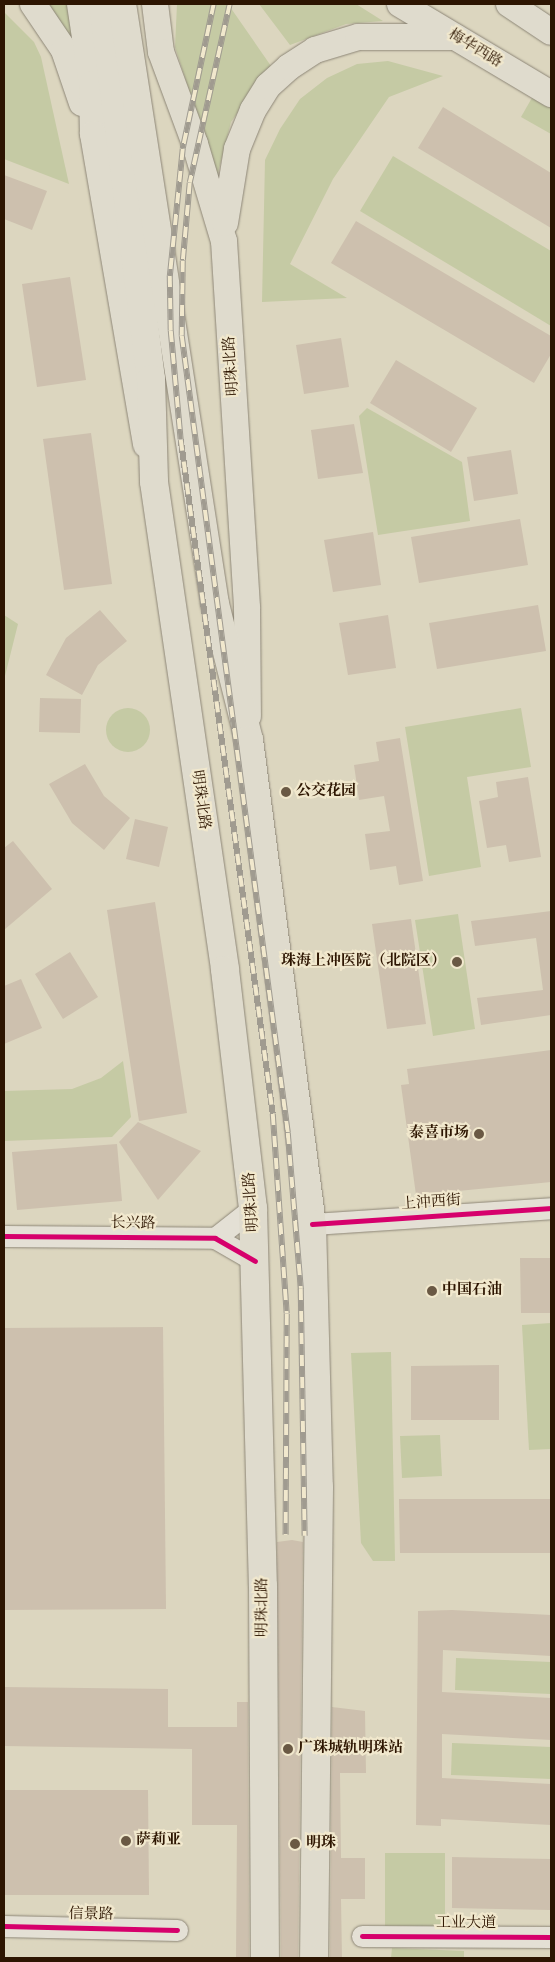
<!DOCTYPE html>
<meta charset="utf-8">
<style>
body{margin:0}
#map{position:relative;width:555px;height:1962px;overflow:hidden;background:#dcd6bf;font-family:"Old Standard TT","Noto Serif SC",serif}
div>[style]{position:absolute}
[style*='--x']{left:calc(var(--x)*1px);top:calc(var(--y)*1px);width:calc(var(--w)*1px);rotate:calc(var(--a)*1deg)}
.green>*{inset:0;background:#c5caa4}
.round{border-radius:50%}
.building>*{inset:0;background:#cdc0ae}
.roads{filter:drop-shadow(0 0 1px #8d8677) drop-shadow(0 0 1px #8d8677)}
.minor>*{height:21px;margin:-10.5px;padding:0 10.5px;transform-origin:10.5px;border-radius:10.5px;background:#e4e0d5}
.major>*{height:26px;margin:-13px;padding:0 13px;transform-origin:13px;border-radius:13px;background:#dfdbcd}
.highway>*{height:28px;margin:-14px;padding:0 14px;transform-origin:14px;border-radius:14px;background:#dfdbcd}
.rail>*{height:5.5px;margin-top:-2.75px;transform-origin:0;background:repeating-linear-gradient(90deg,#f1e8cd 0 11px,#a09b90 0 22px);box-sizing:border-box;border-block:1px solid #a09b90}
.cycleway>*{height:5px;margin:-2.5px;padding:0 2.5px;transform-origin:2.5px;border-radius:2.5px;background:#d6006c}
.dots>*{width:14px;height:14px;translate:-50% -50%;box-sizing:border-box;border:2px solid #f1e8cd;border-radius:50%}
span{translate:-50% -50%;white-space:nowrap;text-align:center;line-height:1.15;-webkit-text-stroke:4.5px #f1e8cd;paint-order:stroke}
.street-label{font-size:15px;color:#2d1501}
.poi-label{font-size:15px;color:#2d1501;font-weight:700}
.left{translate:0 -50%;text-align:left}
.right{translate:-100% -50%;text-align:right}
.frame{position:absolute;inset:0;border:5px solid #2d1501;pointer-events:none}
</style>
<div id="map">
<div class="green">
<i style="clip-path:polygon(42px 4px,67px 4px,76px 57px)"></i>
<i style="clip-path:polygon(177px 4px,228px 4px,271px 66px,231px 122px,217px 177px,175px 47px)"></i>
<i style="clip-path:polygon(259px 4px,356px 4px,383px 21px,346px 24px,290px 45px)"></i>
<i style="clip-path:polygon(4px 12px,34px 42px,41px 57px,69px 184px,4px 159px)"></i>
<i style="clip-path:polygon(388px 61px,443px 76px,389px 97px,333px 179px,290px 264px,347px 298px,262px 302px,265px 160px,280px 129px,300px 99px,327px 78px,357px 64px)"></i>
<i style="clip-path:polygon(533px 96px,551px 106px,551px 134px,521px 117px)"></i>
<i style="clip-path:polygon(393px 156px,551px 251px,551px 326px,360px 211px)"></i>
<i style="clip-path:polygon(367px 408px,462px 462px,470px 521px,378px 535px,359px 416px)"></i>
<i style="clip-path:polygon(4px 615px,18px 624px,4px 680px)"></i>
<i style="clip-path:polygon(521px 708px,531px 767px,467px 777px,481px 867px,429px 876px,405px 727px)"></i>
<i class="round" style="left:106px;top:708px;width:44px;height:44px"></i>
<i style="clip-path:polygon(458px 914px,475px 1029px,433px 1036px,415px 920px)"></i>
<i style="clip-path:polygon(123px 1061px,131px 1117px,112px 1137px,4px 1141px,4px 1091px,72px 1089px,101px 1078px)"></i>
<i style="clip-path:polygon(551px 1323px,551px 1449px,529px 1450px,522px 1325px)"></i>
<i style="clip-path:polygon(391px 1352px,395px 1561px,373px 1561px,361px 1543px,351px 1353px)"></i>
<i style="clip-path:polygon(440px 1435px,442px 1476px,402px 1478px,400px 1436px)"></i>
<i style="clip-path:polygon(456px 1658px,551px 1662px,551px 1694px,455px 1690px)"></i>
<i style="clip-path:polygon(452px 1743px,551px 1747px,551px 1779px,451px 1775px)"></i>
<i style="clip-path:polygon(385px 1853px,445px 1853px,445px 1929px,385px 1928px)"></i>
<i style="clip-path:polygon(392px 1948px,464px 1951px,464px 1958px,391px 1958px)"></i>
</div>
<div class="building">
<i style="clip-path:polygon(443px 107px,551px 173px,551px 228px,418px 148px)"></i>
<i style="clip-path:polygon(4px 175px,47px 191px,32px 230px,4px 219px)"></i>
<i style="clip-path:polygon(356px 221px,551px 336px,551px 354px,534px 383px,331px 263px)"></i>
<i style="clip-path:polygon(70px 277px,86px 380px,37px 387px,22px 284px)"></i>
<i style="clip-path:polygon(341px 338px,349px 387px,304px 394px,296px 345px)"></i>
<i style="clip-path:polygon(396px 360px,477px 408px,451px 452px,370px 403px)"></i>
<i style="clip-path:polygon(354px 424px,363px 473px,318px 479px,311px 430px)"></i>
<i style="clip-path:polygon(91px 433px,112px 584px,64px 590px,43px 439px)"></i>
<i style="clip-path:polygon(511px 450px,518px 494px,474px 501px,467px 457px)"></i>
<i style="clip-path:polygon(520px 519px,528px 565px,419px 583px,411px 537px)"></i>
<i style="clip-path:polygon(373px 532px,381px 585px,333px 592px,324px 540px)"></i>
<i style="clip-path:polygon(538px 605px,546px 651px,437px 669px,429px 623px)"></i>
<i style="clip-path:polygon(100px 610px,127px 641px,98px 665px,82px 695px,46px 675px,66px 638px)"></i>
<i style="clip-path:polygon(388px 615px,396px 668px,348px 675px,339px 623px)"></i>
<i style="clip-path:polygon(40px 698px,81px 699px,80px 733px,39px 732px)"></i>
<i style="clip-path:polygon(400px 738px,423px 881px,399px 885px,396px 866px,370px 870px,365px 834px,390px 831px,384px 796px,359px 800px,354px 765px,379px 761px,376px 742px)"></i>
<i style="clip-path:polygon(85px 764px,104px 796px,130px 818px,104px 850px,72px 823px,49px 784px)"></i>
<i style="clip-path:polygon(528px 777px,541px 857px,509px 862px,506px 845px,487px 848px,479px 801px,498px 797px,496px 782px)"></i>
<i style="clip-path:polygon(135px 819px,168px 827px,159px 867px,126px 859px)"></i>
<i style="clip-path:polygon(13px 841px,52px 889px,4px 930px,4px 848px)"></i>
<i style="clip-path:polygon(155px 902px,187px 1113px,139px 1121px,107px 910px)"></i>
<i style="clip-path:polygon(551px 911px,551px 1015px,481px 1025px,477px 998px,543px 990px,536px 938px,475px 946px,471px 921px)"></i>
<i style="clip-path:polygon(411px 919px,426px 1024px,387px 1029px,372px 924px)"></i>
<i style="clip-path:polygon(70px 952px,98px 997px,63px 1019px,35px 974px)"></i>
<i style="clip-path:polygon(21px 979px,42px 1028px,4px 1044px,4px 986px)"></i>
<i style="clip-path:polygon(551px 1050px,551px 1182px,416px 1195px,401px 1085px,409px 1084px,407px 1069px)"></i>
<i style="clip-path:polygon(138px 1122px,201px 1151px,158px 1200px,119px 1142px)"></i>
<i style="clip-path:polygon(117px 1144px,122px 1201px,17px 1210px,12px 1152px)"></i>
<i style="clip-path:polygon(520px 1258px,551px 1258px,551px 1313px,521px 1313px)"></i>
<i style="clip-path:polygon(163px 1327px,166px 1609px,4px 1610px,4px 1328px)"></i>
<i style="clip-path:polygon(499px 1365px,499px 1420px,411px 1420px,411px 1366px)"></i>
<i style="clip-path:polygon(399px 1499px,551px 1499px,551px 1553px,400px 1553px)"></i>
<i style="clip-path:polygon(292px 1540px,303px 1542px,298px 1958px,281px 1958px,277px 1542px)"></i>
<i style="clip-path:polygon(452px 1610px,551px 1615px,551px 1656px,443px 1650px,442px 1692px,551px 1698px,551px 1740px,442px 1734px,442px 1778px,551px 1784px,551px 1825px,441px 1819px,441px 1826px,416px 1825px,418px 1611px)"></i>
<i style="clip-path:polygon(4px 1687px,168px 1689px,168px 1727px,237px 1727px,237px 1702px,248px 1702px,249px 1958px,236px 1958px,237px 1825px,192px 1825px,192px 1749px,4px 1746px)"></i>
<i style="clip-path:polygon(332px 1707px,365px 1711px,366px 1773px,340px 1773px,341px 1858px,365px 1858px,365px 1899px,341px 1899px,342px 1958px,330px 1958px)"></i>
<i style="clip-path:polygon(4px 1790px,148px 1790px,149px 1895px,4px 1895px)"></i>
<i style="clip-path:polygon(452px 1857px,551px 1859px,551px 1910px,452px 1908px)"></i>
</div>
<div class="roads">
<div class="minor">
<i style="--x:312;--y:1224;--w:240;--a:-3.8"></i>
<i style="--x:4;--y:1236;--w:211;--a:0.5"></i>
<i style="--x:215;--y:1238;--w:46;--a:29.9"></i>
<i style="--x:215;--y:1238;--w:48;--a:-38.3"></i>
<i style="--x:4;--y:1926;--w:173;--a:1.3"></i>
<i style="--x:362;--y:1936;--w:189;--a:0.3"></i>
</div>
<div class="major">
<i style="--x:33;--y:4;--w:55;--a:56"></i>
<i style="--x:64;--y:50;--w:56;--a:71.2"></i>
<i style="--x:80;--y:4;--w:81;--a:81.5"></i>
<i style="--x:92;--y:84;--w:50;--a:88.9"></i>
<i style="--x:93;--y:134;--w:315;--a:80.3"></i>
<i style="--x:155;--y:4;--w:48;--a:82.9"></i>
<i style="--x:161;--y:52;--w:98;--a:69.7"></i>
<i style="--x:195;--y:144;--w:101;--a:73.4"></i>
<i style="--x:224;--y:241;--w:368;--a:86.4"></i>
<i style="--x:247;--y:608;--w:108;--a:89.5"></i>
<i style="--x:400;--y:4;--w:176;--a:30.8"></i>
<i style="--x:509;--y:4;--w:50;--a:33.7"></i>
<i style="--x:225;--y:223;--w:75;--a:-80.8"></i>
<i style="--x:237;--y:149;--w:42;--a:-67.7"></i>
<i style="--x:253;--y:110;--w:28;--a:-58"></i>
<i style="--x:268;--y:86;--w:28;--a:-42"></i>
<i style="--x:289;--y:67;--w:31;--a:-33"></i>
<i style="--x:315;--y:50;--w:45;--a:-16.8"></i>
<i style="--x:358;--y:37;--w:97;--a:0"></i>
</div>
<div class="highway">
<i style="--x:103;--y:4;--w:378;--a:82.7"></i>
<i style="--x:151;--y:379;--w:103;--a:88.3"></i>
<i style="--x:154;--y:482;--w:493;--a:81.7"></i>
<i style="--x:225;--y:970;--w:240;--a:83.3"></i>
<i style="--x:253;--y:1208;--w:378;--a:88.5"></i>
<i style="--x:263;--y:1586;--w:372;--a:89.7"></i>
<i style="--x:122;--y:4;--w:607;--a:81.19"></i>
<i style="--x:215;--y:604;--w:140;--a:76"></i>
<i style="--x:249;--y:740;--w:488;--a:82.6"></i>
<i style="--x:312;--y:1224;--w:263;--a:88.5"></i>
<i style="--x:319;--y:1487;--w:471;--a:90.6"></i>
</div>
</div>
<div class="rail">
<i style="--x:214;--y:4;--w:148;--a:102.1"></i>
<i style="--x:183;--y:149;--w:128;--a:95.8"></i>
<i style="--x:170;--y:276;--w:55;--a:89"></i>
<i style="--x:171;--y:331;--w:109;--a:84.8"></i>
<i style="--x:181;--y:440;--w:680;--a:82.23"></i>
<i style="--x:273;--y:1114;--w:200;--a:86"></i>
<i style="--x:287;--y:1314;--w:221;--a:90.3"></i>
<i style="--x:230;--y:4;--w:183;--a:102.6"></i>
<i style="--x:190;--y:183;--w:78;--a:95.1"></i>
<i style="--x:183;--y:261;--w:75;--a:90.8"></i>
<i style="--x:182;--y:336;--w:804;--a:82.42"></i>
<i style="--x:288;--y:1133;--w:157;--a:85.2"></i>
<i style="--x:301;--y:1289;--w:247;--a:89.1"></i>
</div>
<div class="cycleway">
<i style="--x:312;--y:1224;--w:240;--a:-3.8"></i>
<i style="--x:4;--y:1236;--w:211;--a:0.5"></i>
<i style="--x:215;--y:1238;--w:46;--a:29.9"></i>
<i style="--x:4;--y:1926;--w:173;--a:1.3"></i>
<i style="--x:362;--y:1936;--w:189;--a:0.3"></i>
</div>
<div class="dots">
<i style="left:286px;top:792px;background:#6a5944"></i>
<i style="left:457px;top:962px;background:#6a5944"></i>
<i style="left:479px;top:1134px;background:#6a5944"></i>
<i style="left:432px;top:1291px;background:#6a5944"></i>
<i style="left:288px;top:1749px;background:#6a5944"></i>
<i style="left:126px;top:1841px;background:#6a5944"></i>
<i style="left:295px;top:1844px;background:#6a5944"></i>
</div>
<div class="street-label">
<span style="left:475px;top:49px;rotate:31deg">梅华西路</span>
<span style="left:232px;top:366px;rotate:-94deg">明珠北路</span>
<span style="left:200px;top:800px;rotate:82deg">明珠北路</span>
<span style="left:252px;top:1202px;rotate:-94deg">明珠北路</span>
<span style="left:431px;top:1203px;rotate:-4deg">上沖西街</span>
<span style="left:133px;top:1224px;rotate:1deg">长兴路</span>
<span style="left:263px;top:1607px;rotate:-90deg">明珠北路</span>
<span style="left:91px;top:1915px;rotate:1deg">信景路</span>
<span style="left:466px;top:1924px">工业大道</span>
</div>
<div class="poi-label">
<span class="left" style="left:296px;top:792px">公交花园</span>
<span class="right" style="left:446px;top:962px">珠海上冲医院（北院区）</span>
<span class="right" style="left:469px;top:1134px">泰喜市场</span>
<span class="left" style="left:442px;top:1291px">中国石油</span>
<span class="left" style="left:298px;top:1749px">广珠城轨明珠站</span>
<span class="left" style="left:136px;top:1841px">萨莉亚</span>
<span class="left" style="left:306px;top:1844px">明珠</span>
</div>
<div class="frame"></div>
</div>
